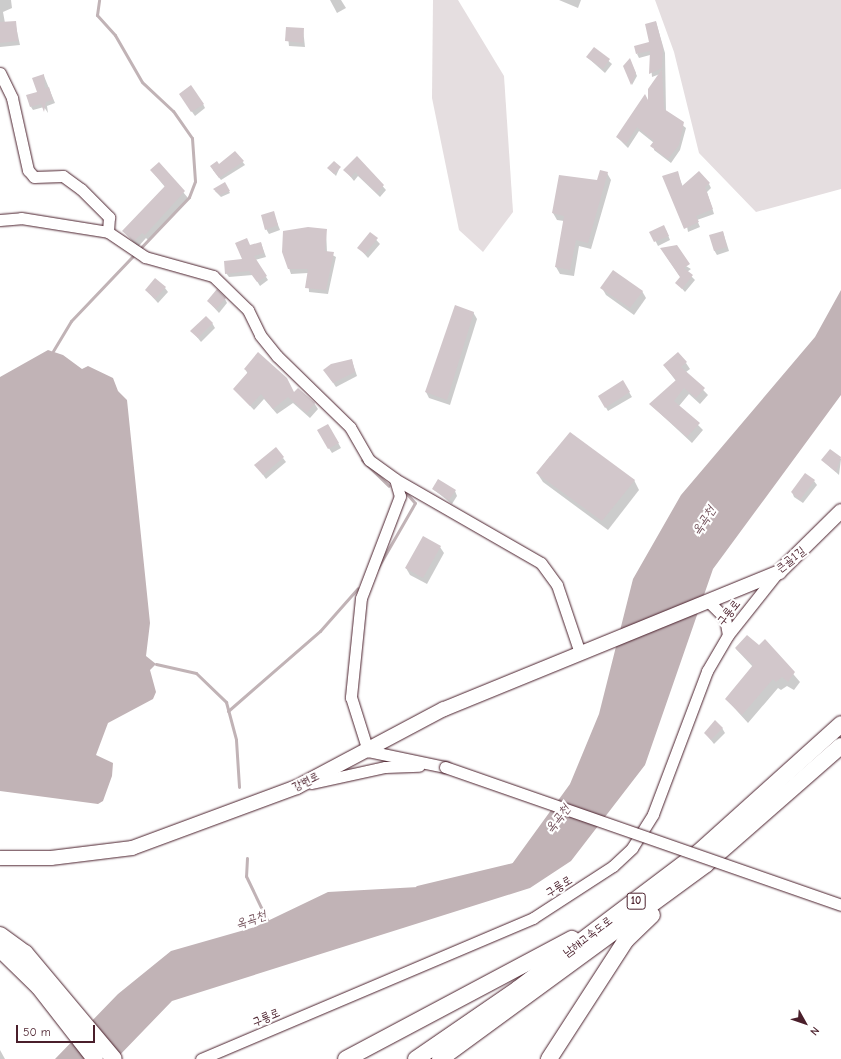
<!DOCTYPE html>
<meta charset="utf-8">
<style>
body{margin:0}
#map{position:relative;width:841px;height:1059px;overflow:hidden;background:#fff;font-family:"Comic Neue","Poor Story",sans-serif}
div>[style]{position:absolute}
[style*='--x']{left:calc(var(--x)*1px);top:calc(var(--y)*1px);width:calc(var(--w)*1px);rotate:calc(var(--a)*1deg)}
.green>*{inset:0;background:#e5dee0}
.water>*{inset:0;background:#c1b3b6}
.shadow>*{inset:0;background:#0003}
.stream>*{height:3px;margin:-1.5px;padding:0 1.5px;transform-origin:1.5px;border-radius:1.5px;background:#c1b3b6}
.building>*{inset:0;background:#d2c7cb}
.roads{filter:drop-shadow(0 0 1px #4a1f2b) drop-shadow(0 0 1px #4a1f2b)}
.minor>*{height:11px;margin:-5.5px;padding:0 5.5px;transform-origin:5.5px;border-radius:5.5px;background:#fff}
.major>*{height:14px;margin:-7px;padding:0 7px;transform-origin:7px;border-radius:7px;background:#fff}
.highway>*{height:16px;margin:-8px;padding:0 8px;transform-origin:8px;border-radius:8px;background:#fff}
.bridges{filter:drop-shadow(0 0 1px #4a1f2b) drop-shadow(0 0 1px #4a1f2b)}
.minor-bridge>*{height:11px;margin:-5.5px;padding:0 5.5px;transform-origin:5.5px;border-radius:5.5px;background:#fff}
span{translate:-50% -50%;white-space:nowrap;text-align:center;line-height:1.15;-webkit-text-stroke:4px #fff;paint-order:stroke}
.shield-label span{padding:1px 3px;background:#fff;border:1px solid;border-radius:3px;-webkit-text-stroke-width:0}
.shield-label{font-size:11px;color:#4a1f2b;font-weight:700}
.street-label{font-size:12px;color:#4a1f2b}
.water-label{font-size:13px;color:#74535c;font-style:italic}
.north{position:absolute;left:785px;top:1003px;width:40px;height:40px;-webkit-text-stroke:3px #fff;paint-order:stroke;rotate:130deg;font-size:11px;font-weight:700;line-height:16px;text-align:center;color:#4a1f2b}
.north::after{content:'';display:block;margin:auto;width:14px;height:18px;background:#4a1f2b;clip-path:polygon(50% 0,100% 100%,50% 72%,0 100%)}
.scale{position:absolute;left:16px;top:1025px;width:79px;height:18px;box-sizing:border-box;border:2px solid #4a1f2b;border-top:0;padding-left:5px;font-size:12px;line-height:14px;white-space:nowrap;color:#4a1f2b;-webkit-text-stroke:3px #fff;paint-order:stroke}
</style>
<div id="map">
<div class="green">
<i style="clip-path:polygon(433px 0,458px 0,504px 76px,513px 212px,483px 252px,459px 230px,432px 98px)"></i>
<i style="clip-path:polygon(655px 0,841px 0,841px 189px,756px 212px,699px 153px,674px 52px)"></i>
</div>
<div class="water">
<i style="clip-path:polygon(841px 290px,841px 395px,713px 569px,645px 765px,571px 861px,530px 888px,172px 1001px,116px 1059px,55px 1059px,118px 994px,171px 951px,255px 927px,328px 892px,418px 887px,512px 864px,570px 784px,599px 714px,633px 579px,681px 495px,815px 337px)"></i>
<i style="clip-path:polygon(48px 350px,63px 355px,82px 369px,88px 366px,113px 378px,118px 391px,127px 400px,150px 623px,146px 656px,156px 664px,150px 670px,156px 692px,153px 699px,108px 723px,96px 755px,113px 763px,112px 776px,103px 801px,98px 804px,0 791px,0 377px)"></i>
</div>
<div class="shadow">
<i style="clip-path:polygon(0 0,11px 0,12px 8px,3px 12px,5px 23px,15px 22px,20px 45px,0 47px)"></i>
<i style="clip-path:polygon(330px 0,341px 0,346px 8px,337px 13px)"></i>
<i style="clip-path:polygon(559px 0,581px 0,578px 8px)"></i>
<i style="clip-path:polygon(656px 22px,665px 53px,666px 112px,686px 128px,680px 150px,671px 163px,654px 150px,654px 143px,639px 131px,628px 148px,617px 137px,649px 102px,660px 74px,652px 77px,650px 55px,639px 58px,637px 54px,650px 43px)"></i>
<i style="clip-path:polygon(287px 28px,303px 29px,305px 47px,289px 46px)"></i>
<i style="clip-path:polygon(594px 48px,612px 64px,605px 73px,587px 57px)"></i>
<i style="clip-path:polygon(630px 60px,637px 76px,632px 85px,624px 66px)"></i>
<i style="clip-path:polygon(44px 76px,55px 103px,47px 106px,48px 113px,44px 107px,33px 110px,31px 107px)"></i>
<i style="clip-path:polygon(183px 99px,203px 104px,205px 108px,195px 116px)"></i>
<i style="clip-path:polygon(235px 152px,245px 165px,221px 180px,213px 170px)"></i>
<i style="clip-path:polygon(357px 157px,386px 190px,380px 197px,358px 176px,354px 181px,345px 170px)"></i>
<i style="clip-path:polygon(159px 163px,188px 198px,149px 241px,146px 238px,138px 247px,124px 232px,165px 187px,151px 170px)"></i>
<i style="clip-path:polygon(340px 167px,336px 176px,330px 170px)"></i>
<i style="clip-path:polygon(677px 172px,683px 187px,709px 184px,711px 188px,707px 192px,714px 214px,697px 220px,700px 227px,688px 232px)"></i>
<i style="clip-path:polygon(607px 173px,611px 180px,591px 249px,579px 246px,574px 276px,560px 274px,556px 267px,564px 221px,557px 220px,553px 213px)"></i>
<i style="clip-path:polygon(225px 184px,230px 193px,221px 197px,215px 191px)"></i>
<i style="clip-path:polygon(273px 212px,280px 230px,269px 234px,266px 229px)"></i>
<i style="clip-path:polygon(326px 230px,327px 252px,336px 257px,328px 294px,309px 292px,308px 273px,291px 274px,283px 251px)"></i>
<i style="clip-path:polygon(666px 230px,670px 240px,658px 246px,651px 232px)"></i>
<i style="clip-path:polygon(723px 232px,729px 251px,717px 255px,714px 250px)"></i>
<i style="clip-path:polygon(370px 233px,380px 244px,368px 258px,359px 248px)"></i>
<i style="clip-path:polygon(261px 243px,266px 257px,255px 260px,268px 280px,260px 286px,253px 275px,229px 277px,226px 273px,244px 260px,250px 246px)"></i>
<i style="clip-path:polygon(664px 253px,691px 269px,687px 272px,695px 280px,685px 292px,677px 283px,681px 278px)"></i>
<i style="clip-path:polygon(165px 288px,168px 292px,158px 303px,146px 290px)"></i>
<i style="clip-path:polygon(602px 288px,642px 291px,646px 298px,634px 315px,606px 295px)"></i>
<i style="clip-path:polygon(225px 299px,227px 303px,219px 313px,208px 301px)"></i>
<i style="clip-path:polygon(473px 312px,477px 319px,450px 405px,429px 398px,426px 392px)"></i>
<i style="clip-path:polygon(212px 323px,215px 328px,201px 342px,192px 331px)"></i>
<i style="clip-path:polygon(352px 361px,357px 376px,336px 387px,327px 374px)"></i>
<i style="clip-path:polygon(686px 363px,690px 369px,686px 372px,708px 395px,700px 404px,689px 394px,679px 406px,703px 430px,692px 443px,650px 404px,676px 381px,664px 365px)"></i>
<i style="clip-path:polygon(245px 369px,314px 403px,318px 409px,310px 418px,293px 403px,277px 414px,264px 399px,254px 410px,234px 389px,248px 374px)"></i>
<i style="clip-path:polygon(623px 382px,632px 397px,608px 411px,599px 396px)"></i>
<i style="clip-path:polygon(328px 425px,341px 448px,332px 453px,318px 431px)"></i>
<i style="clip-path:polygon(830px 450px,841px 459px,839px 475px,822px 460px)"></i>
<i style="clip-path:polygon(550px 456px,634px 480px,639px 490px,608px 530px,543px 482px,537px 473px)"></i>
<i style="clip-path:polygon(283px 458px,286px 462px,266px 479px,256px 465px)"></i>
<i style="clip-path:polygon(814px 481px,817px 485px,803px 503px,794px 497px,792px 492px)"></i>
<i style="clip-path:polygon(433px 489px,455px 491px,457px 496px,452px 504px)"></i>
<i style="clip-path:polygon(440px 547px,444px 553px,427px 584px,410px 575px,406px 568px)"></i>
<i style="clip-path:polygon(765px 641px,800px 682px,794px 690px,787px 686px,781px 690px,778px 688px,748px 723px,726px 699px,753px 667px,736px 649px,759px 647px)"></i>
<i style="clip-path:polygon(722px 728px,725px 733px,714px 744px,705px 733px)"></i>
<i style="clip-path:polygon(0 1050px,5px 1059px,0 1059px)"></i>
</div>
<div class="stream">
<i style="--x:53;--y:351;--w:35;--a:-59"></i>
<i style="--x:71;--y:321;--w:171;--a:-46.4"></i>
<i style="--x:189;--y:197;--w:17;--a:-69"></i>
<i style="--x:195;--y:181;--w:43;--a:-94"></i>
<i style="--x:192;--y:138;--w:33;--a:-125"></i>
<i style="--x:173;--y:111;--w:42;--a:-136.9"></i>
<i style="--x:142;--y:82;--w:54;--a:-119.9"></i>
<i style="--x:115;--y:35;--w:27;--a:-132"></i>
<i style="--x:97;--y:15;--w:15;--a:-82"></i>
<i style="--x:362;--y:460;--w:37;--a:44"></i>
<i style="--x:377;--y:569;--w:76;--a:-60.1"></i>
<i style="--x:415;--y:503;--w:12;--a:-132"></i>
<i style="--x:156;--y:664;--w:41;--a:12.7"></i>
<i style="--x:196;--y:673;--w:42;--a:44"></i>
<i style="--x:226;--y:702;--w:39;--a:75"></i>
<i style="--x:236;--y:740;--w:47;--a:86.3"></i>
<i style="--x:228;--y:711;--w:122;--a:-41"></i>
<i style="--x:320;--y:631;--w:57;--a:-48.5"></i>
<i style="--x:247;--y:858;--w:18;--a:93"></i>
<i style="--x:246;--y:876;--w:53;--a:64.4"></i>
<i style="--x:417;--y:887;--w:99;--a:-13.5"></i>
</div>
<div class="building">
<i style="clip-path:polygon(16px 21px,18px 41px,0 43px,0 22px)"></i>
<i style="clip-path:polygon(656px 21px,663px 48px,662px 68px,649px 74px,650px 51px,636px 54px,634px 46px,649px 42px,645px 24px)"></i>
<i style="clip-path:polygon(286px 27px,304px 28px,303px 43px,285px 41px)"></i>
<i style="clip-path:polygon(594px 47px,610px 59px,603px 69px,586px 57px)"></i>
<i style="clip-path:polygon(630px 58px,636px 73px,631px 85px,623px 66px)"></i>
<i style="clip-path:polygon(662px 69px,664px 109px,684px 122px,679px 145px,668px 159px,650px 146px,654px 141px,637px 127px,626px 144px,616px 137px,645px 94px,648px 100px,648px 89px)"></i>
<i style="clip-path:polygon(44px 74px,45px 89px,49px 87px,53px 100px,46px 102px,44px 112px,41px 104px,30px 107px,26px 95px,37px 92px,32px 78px)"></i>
<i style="clip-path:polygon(191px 85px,204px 104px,191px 112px,179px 94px)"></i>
<i style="clip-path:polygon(235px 151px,244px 161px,219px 178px,210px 166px,217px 161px,219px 164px)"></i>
<i style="clip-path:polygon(357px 156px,384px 185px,377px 193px,355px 172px,351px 177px,343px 170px)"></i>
<i style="clip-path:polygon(334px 161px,341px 167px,334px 174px,327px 168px)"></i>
<i style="clip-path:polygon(159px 162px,185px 191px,145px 235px,142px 233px,134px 241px,122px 231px,165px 186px,150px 170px)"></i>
<i style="clip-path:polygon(600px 170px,608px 172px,588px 243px,576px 240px,570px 270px,555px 267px,564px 216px,552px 213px,559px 175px,597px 180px)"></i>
<i style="clip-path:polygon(678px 171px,682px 186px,699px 171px,710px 183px,705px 187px,713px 209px,696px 216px,699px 222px,684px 229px,662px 176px)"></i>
<i style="clip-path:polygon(225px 182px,230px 191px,220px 195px,213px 189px)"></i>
<i style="clip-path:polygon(274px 211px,278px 225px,265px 230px,261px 215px)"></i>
<i style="clip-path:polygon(664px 225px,669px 236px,654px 242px,649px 232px)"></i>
<i style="clip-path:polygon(308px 227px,327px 229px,325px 251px,334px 252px,326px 290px,305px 288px,308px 269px,288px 269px,282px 252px,283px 231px)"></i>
<i style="clip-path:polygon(723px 231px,727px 247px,714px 251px,709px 235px)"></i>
<i style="clip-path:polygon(370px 232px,378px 238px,365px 254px,357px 248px)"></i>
<i style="clip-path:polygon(247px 238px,250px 245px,261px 242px,264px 253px,254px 256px,267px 276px,257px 282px,249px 271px,225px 274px,224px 261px,242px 259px,235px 243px)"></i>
<i style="clip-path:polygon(677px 245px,690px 264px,684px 268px,693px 275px,682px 289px,675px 283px,680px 277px,660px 248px)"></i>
<i style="clip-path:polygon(613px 270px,643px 291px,630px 308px,600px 288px)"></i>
<i style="clip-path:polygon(155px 278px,166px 287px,155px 299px,145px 290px)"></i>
<i style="clip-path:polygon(217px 289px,226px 298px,216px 309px,207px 301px)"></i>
<i style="clip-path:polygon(455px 305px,474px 312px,447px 400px,425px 392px)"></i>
<i style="clip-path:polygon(206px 316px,213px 323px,198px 338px,190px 331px)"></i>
<i style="clip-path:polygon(258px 352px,287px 378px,294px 392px,298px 388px,315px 403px,307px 413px,288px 397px,273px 409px,261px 394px,250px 406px,233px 389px,248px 372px,244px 369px)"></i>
<i style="clip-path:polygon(678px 352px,687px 362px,681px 367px,705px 388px,696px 398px,684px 388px,674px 401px,700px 423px,687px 437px,649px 404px,676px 380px,663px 365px)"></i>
<i style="clip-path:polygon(352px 359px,355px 372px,333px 383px,323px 370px,331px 364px)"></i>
<i style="clip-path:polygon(623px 380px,630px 392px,605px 408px,598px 396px)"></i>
<i style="clip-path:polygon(328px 424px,339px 443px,328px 449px,317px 430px)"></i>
<i style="clip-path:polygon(570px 432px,635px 480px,602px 521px,536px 473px)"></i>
<i style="clip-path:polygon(276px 447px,284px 457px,263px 475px,254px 465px)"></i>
<i style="clip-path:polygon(830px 449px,841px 457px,836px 472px,821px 460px)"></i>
<i style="clip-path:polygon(805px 473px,815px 480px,800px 500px,791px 492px)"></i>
<i style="clip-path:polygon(438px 479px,456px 490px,449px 500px,432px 489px)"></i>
<i style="clip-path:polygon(423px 536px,441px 546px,423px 578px,405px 568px)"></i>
<i style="clip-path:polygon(747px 635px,759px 645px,765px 639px,795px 672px,788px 682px,782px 677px,776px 682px,773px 679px,742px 715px,725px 699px,753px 665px,735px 648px)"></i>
<i style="clip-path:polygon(715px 720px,723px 728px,711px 740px,704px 733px)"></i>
</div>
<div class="roads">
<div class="minor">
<i style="--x:0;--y:73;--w:28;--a:64"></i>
<i style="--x:12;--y:98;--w:74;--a:77.5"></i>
<i style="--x:28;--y:170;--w:9;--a:49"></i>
<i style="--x:34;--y:177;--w:29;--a:-2"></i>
<i style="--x:63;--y:176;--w:22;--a:36"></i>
<i style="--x:81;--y:189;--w:40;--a:45"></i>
<i style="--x:109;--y:217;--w:15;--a:94"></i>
<i style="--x:0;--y:220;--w:21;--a:-5"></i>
<i style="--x:21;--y:218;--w:88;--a:9.1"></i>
<i style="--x:108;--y:232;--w:45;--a:34"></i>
<i style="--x:145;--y:257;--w:71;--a:15.6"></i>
<i style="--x:213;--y:276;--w:49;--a:44.2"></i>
<i style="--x:248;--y:310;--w:28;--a:64"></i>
<i style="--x:260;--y:335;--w:27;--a:51"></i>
<i style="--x:277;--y:356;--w:102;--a:44.2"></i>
<i style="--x:350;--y:427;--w:38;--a:60"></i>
<i style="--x:369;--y:460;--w:32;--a:36"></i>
<i style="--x:395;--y:479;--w:168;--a:29.9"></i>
<i style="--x:541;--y:563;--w:27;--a:54"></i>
<i style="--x:557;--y:585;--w:72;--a:71.3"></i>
<i style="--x:395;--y:479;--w:18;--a:74"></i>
<i style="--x:400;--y:496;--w:109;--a:110.9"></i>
<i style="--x:361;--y:598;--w:100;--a:95.8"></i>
<i style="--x:351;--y:697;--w:57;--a:72.5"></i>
<i style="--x:368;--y:751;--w:79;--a:11.7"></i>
<i style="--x:707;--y:600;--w:25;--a:45"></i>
<i style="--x:725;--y:618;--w:17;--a:80"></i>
<i style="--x:312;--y:783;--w:75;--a:-12.4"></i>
<i style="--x:385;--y:767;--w:34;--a:-2"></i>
<i style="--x:201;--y:1059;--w:361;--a:-23"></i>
<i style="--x:533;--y:918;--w:95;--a:-33"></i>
<i style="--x:613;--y:866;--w:26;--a:-43"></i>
<i style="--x:632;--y:848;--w:40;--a:-58"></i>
<i style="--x:653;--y:814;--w:153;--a:-69.3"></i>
<i style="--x:707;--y:671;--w:42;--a:-59.7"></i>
<i style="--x:728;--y:635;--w:80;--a:-51.6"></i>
</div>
<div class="major">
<i style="--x:0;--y:858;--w:51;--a:0"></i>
<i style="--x:51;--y:858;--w:82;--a:-7"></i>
<i style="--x:132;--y:848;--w:176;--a:-20.3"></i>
<i style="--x:297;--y:787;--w:166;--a:-28"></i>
<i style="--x:444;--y:709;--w:362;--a:-22.2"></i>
<i style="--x:779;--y:572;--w:87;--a:-44.5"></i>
</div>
<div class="highway">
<i style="--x:0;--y:935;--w:31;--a:36"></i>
<i style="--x:25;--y:953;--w:138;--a:50"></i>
<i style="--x:0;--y:949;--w:54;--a:44.3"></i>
<i style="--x:39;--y:987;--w:91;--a:52.1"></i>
<i style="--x:346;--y:1059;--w:256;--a:-28"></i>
<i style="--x:416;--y:1059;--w:124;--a:-34.5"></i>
<i style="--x:518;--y:989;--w:227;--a:-37.1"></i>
<i style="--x:699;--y:852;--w:191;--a:-42"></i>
<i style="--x:440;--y:1059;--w:330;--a:-36.2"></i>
<i style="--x:706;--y:864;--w:179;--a:-41.2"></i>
<i style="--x:549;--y:1059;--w:142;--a:-57.1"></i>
<i style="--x:626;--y:940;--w:36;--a:-44"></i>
</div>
</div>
<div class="bridges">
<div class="minor-bridge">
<i style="--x:445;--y:767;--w:419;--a:19.2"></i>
</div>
</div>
<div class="shield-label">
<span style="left:636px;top:901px">10</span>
</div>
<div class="street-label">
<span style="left:791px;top:560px;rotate:-38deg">큰골1길</span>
<span style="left:729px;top:613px;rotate:-51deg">구룡로</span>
<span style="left:306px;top:782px;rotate:-26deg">강변로</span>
<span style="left:559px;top:887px;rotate:-32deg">구룡로</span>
<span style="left:588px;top:937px;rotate:-37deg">남해고속도로</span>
<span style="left:266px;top:1018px;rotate:-23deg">구룡로</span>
</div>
<div class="water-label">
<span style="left:704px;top:521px;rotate:-57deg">옥곡천</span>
<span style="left:558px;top:819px;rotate:-53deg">옥곡천</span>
<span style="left:251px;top:920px;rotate:-19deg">옥곡천</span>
</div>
<div class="north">N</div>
<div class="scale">50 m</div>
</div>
